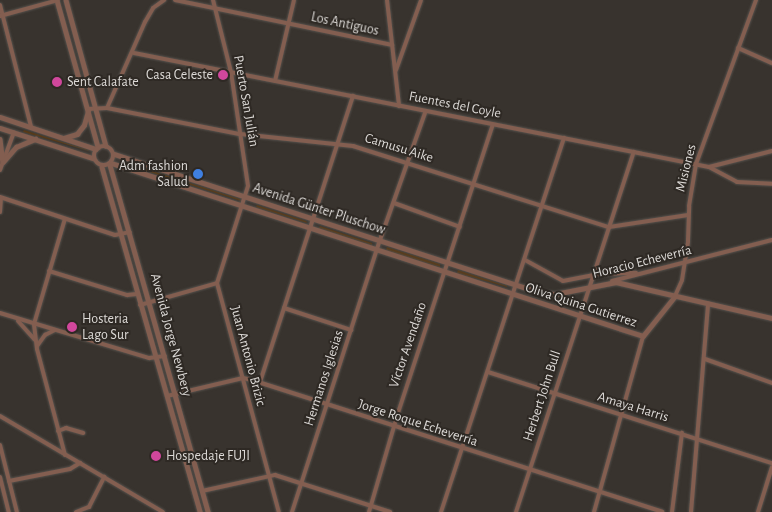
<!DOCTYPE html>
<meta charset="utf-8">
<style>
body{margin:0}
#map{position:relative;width:772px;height:512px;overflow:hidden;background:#38332e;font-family:"Alegreya Sans",sans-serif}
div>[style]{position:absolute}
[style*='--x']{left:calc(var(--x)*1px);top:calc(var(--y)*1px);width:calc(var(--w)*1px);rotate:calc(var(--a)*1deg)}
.green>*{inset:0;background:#583812}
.roads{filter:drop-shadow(0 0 1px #56514c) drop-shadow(0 0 1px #56514c)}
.minor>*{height:4px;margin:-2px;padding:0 2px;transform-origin:2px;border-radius:2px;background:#835e50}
.tertiary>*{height:4.5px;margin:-2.25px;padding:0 2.25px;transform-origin:2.25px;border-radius:2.25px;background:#835e50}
.tertiary>.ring{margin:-2.25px;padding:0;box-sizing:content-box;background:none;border:4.5px solid #835e50;border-radius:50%}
.dots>*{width:14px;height:14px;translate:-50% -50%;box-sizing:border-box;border:2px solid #2e2924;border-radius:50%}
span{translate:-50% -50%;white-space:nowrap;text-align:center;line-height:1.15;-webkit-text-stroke:4px #2e2924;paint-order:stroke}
.street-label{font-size:14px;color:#dcd9d6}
.poi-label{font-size:14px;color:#dcd9d6}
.right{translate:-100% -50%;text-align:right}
.left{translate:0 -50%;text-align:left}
</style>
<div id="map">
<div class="green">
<i style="clip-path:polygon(24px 130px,88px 150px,89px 151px,23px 132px)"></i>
<i style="clip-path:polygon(121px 161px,240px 199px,241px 201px,121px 163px)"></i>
<i style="clip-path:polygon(257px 205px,306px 221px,307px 223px,256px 207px)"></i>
<i style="clip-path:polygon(320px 226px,372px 243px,372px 245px,319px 228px)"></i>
<i style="clip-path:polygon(387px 247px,440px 264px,440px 267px,386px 250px)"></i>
<i style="clip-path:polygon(458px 270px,507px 286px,507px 287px,457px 273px)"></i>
</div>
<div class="roads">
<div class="minor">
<i style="--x:175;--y:0;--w:222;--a:11.7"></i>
<i style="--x:213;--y:0;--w:74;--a:76"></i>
<i style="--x:231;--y:72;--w:115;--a:81.5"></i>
<i style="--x:248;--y:186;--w:102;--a:107.7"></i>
<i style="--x:217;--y:283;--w:237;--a:74.9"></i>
<i style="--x:387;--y:0;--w:107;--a:83.5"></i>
<i style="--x:0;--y:5;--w:126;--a:75.7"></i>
<i style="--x:0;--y:16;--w:60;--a:-15.4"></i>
<i style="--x:738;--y:48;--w:37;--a:24"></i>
<i style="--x:134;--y:53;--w:586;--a:11.21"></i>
<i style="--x:709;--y:167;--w:65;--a:-14.3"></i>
<i style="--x:396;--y:70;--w:74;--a:-70.3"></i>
<i style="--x:275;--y:81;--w:83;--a:-76.8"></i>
<i style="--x:107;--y:108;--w:94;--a:-66.2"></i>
<i style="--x:145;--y:22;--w:16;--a:-60"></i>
<i style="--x:153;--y:8;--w:14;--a:-36"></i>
<i style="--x:88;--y:109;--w:19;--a:-3"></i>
<i style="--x:107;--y:108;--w:136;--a:11.1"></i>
<i style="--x:240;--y:134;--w:114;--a:6.1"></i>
<i style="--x:353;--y:146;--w:269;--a:17.6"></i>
<i style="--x:609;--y:227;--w:80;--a:-8.6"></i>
<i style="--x:709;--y:167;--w:32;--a:28"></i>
<i style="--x:737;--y:182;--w:35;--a:3"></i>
<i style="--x:0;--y:170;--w:40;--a:-69.8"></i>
<i style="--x:0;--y:197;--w:121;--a:18.3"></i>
<i style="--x:115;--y:235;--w:15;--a:-11"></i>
<i style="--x:394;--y:203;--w:70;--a:20"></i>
<i style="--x:0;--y:212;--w:14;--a:-86"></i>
<i style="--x:525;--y:260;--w:43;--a:28.9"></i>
<i style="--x:563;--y:281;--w:38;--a:-11"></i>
<i style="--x:600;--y:274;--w:36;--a:-2"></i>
<i style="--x:49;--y:271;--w:82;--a:17.1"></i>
<i style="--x:127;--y:295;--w:10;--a:-6"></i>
<i style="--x:612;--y:281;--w:165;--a:-14.4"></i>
<i style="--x:675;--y:296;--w:17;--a:-66"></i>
<i style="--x:682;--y:280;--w:39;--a:-81"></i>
<i style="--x:688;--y:241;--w:35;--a:-88"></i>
<i style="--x:689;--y:206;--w:43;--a:-80.5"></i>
<i style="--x:696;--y:164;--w:175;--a:-69.9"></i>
<i style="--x:140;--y:305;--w:80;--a:-15.9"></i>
<i style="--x:284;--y:308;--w:71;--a:18.2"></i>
<i style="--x:0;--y:313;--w:156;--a:16.8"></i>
<i style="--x:149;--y:358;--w:16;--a:-7"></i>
<i style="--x:18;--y:321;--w:25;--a:48"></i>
<i style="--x:37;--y:346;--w:14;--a:-54"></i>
<i style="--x:45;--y:335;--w:11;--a:-27"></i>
<i style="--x:705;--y:359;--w:71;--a:19.7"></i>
<i style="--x:488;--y:372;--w:298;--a:17.8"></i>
<i style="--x:260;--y:382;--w:301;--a:-72"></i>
<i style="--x:167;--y:396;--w:78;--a:-13.3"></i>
<i style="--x:243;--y:378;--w:9;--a:13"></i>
<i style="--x:252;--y:380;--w:431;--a:17.8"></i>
<i style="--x:0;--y:416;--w:189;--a:30.5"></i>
<i style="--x:58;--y:431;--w:9;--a:-21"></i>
<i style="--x:66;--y:428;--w:18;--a:16"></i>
<i style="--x:0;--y:445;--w:69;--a:75.8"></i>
<i style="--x:65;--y:455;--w:110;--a:-104.8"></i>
<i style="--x:37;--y:349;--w:25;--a:-97"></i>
<i style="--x:34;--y:324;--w:109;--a:-73.6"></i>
<i style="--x:0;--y:477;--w:36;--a:76"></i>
<i style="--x:9;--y:481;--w:62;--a:-11.1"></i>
<i style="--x:70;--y:469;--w:12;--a:-31"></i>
<i style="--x:202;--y:491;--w:75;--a:-12.4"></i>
<i style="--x:275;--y:475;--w:121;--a:17.8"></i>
<i style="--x:76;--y:512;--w:14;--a:-21"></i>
<i style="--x:89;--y:507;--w:34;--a:-63"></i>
<i style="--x:292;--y:512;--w:286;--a:-72.1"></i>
<i style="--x:380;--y:240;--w:135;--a:-70.5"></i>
<i style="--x:369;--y:512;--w:100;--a:-73.7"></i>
<i style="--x:397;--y:416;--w:307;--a:-71.8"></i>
<i style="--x:441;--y:512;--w:394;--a:-71.8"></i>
<i style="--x:516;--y:512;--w:379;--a:-71.9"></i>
<i style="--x:594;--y:512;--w:183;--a:-74.4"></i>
<i style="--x:672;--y:512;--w:80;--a:-82.8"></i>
<i style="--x:691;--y:512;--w:209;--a:-85.3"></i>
<i style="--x:758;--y:512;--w:47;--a:-72.7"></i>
</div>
<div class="tertiary">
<i style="--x:57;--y:0;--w:153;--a:74.4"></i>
<i style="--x:66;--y:0;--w:151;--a:74.7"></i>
<i style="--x:0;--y:117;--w:101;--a:18.4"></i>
<i style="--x:0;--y:128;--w:98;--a:17.9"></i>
<i style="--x:64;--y:138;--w:14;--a:-17"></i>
<i style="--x:77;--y:134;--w:11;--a:-52"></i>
<i style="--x:84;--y:125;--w:15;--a:-74"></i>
<i style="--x:0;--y:139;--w:23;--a:83"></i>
<i style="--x:3;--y:162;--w:20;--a:-49"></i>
<i style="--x:16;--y:147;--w:21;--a:-23"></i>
<i class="ring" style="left:94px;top:146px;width:15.5px;height:15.5px"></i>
<i style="--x:114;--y:154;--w:443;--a:18"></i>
<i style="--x:535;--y:291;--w:20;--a:9"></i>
<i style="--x:555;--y:294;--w:62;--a:-11.1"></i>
<i style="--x:616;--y:282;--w:160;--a:13"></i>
<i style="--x:111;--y:163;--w:559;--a:18.01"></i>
<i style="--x:643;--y:336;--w:51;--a:-51.3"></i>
<i style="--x:110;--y:165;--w:361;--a:74.2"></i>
<i style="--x:102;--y:167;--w:359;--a:74.1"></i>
</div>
</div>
<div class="dots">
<i style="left:223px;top:75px;background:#d1479c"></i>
<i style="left:57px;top:82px;background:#d1479c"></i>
<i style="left:198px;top:174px;background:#3f7fe0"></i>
<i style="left:72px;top:327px;background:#d1479c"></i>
<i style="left:156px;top:456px;background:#d1479c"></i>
</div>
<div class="street-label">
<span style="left:345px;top:24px;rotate:12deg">Los Antiguos</span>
<span style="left:246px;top:101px;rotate:80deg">Puerto San Julián</span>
<span style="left:455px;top:105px;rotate:11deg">Fuentes del Coyle</span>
<span style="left:399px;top:148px;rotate:17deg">Camusu Aike</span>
<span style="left:686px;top:168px;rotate:-76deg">Misiones</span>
<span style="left:319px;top:209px;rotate:18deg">Avenida Günter Pluschow</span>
<span style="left:642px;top:262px;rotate:-14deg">Horacio Echeverría</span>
<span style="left:581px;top:305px;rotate:18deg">Oliva Quina Gutierrez</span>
<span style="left:171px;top:335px;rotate:75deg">Avenida Jorge Newbery</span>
<span style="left:408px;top:345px;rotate:-71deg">Víctor Avendaño</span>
<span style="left:248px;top:356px;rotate:75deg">Juan Antonio Brizic</span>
<span style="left:324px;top:378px;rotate:-72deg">Hermanos Iglesias</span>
<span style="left:542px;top:396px;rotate:-72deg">Herbert John Bull</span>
<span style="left:633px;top:407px;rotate:17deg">Amaya Harris</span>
<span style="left:418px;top:423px;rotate:18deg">Jorge Roque Echeverría</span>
</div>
<div class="poi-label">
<span class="right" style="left:213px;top:75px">Casa Celeste</span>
<span class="left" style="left:67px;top:82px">Sent Calafate</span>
<span class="right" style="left:188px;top:174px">Adm fashion<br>Salud</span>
<span class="left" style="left:82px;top:327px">Hosteria<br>Lago Sur</span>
<span class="left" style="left:166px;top:456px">Hospedaje FUJI</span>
</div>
</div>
